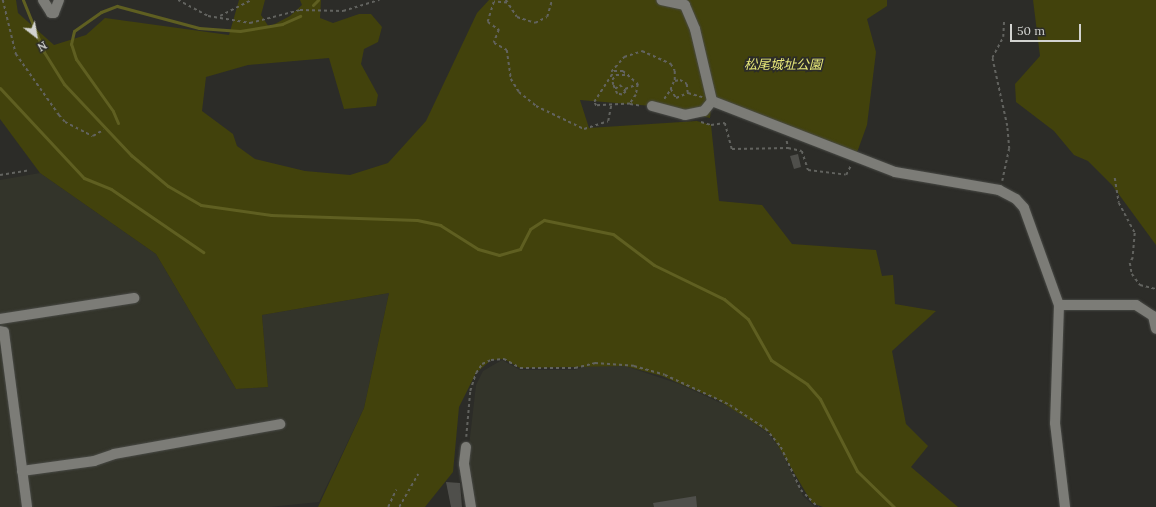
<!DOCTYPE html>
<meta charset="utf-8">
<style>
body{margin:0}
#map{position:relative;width:1156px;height:507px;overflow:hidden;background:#2c2c28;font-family:Lora,"Noto Sans JP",serif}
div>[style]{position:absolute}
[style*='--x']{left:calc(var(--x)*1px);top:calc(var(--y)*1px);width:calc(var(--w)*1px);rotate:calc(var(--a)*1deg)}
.built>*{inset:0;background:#33342a}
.green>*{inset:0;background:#42420c}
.stream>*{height:3px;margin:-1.5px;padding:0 1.5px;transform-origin:1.5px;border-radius:1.5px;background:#5f5f21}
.building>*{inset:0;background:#4f4f4b}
.path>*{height:1.5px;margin-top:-0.75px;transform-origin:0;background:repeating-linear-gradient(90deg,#62635f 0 3px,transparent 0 6px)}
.roads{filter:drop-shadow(0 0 1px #494a46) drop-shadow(0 0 1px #494a46)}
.minor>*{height:10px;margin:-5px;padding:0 5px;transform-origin:5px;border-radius:5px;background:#7c7c77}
span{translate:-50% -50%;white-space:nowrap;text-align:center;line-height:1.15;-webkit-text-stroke:3.5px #2c2c28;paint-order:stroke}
.park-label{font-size:13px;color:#e8e97a;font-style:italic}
.north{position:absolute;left:16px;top:16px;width:40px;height:40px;-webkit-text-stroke:3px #2c2c28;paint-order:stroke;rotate:149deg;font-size:11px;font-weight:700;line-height:16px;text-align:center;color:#d2d3d0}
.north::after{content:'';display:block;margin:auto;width:14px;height:18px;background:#d2d3d0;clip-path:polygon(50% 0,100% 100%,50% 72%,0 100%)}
.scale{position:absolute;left:1010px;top:24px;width:71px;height:18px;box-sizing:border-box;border:2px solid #d2d3d0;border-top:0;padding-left:5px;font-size:12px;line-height:14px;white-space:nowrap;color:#d2d3d0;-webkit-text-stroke:3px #2c2c28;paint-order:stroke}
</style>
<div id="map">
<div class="built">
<i style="clip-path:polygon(40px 173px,156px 254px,236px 389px,268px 387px,262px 315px,389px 293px,364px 408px,319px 502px,269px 507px,0 507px,0 180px)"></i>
<i style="clip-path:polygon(502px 360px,520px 370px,575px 370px,585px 366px,625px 366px,679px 384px,734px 409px,769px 434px,781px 450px,803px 496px,815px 507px,474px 507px,467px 464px,476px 385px,483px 371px)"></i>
</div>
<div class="green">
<i style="clip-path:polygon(0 0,16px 0,18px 13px,54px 45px,86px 35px,105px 18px,229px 35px,239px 0,265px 0,261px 15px,269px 27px,290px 16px,302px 5px,300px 0,321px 0,320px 18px,333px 23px,359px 14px,371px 14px,382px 27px,378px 42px,364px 49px,361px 64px,378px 95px,376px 106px,344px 109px,329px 58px,248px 65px,206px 77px,202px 111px,233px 134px,237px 146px,255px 159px,305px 171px,350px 175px,388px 163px,426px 121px,477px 13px,489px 0,887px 0,887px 6px,867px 19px,876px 52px,867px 125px,855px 158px,712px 101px,710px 118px,652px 106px,580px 100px,589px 128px,697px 121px,711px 125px,719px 201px,762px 205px,792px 244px,876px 250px,882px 276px,893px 275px,895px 304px,936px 311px,892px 351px,906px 424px,928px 446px,911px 467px,958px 507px,823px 507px,812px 503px,771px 434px,718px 400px,662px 376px,625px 366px,520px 368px,504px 359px,491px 360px,476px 373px,459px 407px,453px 472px,425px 507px,318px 507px,364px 408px,389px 293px,262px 315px,268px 387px,236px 389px,156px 254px,40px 173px,0 119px)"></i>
<i style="clip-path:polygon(1033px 0,1156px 0,1156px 245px,1112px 185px,1088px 161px,1074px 155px,1054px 131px,1016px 102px,1015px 84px,1040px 56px)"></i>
</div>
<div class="stream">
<i style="--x:23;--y:0;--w:56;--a:68"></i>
<i style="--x:44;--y:52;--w:38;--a:58"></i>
<i style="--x:64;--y:84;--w:98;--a:46.7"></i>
<i style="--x:131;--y:155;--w:48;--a:40"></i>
<i style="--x:168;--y:186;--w:38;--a:30"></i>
<i style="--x:201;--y:205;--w:71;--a:8.1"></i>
<i style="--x:271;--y:215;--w:146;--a:2"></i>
<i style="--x:417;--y:220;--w:24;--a:12"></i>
<i style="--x:440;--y:225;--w:45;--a:32.3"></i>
<i style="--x:478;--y:249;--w:22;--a:16"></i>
<i style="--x:499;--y:255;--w:22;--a:-16"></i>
<i style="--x:520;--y:249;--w:22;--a:-63"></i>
<i style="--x:530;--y:229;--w:17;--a:-33"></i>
<i style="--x:544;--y:220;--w:70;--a:11.5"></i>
<i style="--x:613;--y:234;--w:51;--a:37.1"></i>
<i style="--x:654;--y:265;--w:78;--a:25.9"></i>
<i style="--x:724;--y:299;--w:31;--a:40"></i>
<i style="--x:748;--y:319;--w:47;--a:60.7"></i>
<i style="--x:771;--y:360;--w:43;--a:33.7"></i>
<i style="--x:807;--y:384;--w:20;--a:49"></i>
<i style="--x:820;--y:399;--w:81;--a:62.8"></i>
<i style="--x:857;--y:471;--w:52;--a:44.2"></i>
<i style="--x:313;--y:5;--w:7;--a:-45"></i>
<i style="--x:0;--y:88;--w:123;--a:47"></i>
<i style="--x:84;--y:178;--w:29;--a:22"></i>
<i style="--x:111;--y:189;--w:112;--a:34.4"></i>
<i style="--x:118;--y:123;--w:13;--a:-113"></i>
<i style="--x:113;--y:111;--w:64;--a:-125.4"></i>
<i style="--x:76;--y:59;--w:16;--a:-108"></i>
<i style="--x:71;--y:44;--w:13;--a:-77"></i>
<i style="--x:74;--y:31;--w:33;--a:-35"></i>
<i style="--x:101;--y:12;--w:17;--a:-21"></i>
<i style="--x:117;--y:6;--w:85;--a:15"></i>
<i style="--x:199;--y:28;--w:41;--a:4.2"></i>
<i style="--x:240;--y:31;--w:43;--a:-9.5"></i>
<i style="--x:282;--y:24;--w:20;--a:-24"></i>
</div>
<div class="building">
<i style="clip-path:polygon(798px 154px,801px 167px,794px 169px,790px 156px)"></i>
<i style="clip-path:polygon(446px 482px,460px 483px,462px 507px,451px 507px)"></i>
<i style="clip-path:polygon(696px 496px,697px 507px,654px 507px,653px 503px)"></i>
</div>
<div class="path">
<i style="--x:3;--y:0;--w:56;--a:76.5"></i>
<i style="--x:16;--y:54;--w:75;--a:54.8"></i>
<i style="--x:59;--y:115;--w:9;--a:49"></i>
<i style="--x:65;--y:122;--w:31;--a:27"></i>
<i style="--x:93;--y:136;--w:12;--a:-31"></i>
<i style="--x:178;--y:0;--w:34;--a:28"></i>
<i style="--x:208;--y:16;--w:43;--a:9.5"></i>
<i style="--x:250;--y:23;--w:52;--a:-14.6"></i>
<i style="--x:300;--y:10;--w:43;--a:1.3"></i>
<i style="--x:343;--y:11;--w:38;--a:-17"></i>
<i style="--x:506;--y:0;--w:20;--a:57"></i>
<i style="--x:517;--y:17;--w:19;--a:18"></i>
<i style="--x:535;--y:23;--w:13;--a:-27"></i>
<i style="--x:547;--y:17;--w:18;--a:-74"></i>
<i style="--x:507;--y:3;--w:13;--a:-176"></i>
<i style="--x:494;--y:2;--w:21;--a:107"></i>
<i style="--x:488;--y:22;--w:14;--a:36"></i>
<i style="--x:499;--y:30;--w:14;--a:111"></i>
<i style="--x:494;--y:43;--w:15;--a:28"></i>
<i style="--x:507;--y:50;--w:29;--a:82"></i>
<i style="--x:511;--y:79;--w:15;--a:58"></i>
<i style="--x:519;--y:92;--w:22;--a:39"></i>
<i style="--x:536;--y:106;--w:53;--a:25.6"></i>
<i style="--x:584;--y:129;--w:25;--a:-18"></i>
<i style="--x:608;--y:121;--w:16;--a:-79"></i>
<i style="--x:220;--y:16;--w:36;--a:-27"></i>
<i style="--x:614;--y:71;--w:9;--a:0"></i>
<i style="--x:623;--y:71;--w:20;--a:41"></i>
<i style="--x:638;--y:84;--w:11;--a:100"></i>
<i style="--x:636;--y:95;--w:11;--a:124"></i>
<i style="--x:630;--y:104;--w:34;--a:177"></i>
<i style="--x:596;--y:106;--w:4;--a:-117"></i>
<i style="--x:594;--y:102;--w:37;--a:-57"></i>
<i style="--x:611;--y:72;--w:20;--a:-49"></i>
<i style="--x:624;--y:57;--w:19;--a:-18"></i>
<i style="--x:642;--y:51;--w:32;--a:24"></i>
<i style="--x:671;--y:64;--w:8;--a:60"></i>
<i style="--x:675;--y:71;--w:10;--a:90"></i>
<i style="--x:675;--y:81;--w:5;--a:-11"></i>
<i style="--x:680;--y:80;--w:8;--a:30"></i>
<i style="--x:687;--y:84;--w:9;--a:84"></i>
<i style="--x:674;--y:82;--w:8;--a:113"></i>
<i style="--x:671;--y:89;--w:10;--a:61"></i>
<i style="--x:676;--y:98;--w:13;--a:-23"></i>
<i style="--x:615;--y:89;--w:6;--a:-39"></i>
<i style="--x:620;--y:85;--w:9;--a:49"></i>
<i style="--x:626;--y:92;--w:5;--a:143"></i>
<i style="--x:622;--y:95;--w:5;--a:-169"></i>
<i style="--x:617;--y:94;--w:10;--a:-114"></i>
<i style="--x:613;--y:85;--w:5;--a:-101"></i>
<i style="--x:612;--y:80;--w:6;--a:-51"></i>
<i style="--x:616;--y:75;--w:13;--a:0"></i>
<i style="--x:625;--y:89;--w:14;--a:-21"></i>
<i style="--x:688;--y:93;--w:15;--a:16"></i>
<i style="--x:664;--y:99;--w:12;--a:-55"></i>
<i style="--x:630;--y:104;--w:12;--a:9"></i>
<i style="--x:701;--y:122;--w:10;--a:17"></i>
<i style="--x:711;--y:125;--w:14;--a:-8"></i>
<i style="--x:725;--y:123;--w:27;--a:75"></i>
<i style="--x:732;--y:149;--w:56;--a:-1"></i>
<i style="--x:787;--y:141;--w:7;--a:82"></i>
<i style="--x:788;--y:148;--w:14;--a:12"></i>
<i style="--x:802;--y:151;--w:20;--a:72"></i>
<i style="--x:808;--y:170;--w:38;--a:7"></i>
<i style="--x:846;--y:175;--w:11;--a:-63"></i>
<i style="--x:0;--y:175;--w:30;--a:-9"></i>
<i style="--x:1115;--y:178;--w:25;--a:81"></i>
<i style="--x:1119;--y:203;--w:34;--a:62"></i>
<i style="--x:1135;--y:233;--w:25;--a:95"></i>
<i style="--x:1133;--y:258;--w:6;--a:121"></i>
<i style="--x:1130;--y:263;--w:11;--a:80"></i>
<i style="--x:1132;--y:274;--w:14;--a:54"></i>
<i style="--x:1140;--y:285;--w:16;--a:14"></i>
<i style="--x:1002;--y:181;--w:33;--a:-78"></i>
<i style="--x:1009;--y:149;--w:23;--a:-95"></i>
<i style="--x:1007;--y:126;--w:70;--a:-102.4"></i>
<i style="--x:992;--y:58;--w:24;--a:-62"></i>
<i style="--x:1003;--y:37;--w:17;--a:-87"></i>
<i style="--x:466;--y:437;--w:46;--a:-85"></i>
<i style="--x:470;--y:391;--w:19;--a:-72"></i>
<i style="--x:476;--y:373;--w:11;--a:-56"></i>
<i style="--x:482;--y:364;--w:10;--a:-24"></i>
<i style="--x:491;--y:360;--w:13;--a:-4"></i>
<i style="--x:504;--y:359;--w:18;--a:29"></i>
<i style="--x:520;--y:368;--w:55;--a:0"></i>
<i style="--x:575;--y:368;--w:21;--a:-14"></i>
<i style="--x:595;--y:363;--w:39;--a:4"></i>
<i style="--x:634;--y:366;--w:32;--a:16"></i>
<i style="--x:665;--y:375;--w:72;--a:24.8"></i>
<i style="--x:730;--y:405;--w:43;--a:33.7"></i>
<i style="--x:766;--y:429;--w:23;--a:50"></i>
<i style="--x:781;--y:447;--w:47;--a:65.1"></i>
<i style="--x:801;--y:490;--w:24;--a:45"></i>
<i style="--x:388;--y:507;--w:19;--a:-65"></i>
<i style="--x:399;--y:507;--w:38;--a:-60"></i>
</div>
<div class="roads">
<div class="minor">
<i style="--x:43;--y:0;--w:15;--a:58"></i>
<i style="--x:51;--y:13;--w:3;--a:0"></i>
<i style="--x:54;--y:13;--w:14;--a:-69"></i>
<i style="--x:712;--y:101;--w:196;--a:21.2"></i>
<i style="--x:895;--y:172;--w:106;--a:9.8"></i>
<i style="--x:999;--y:190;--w:19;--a:28"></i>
<i style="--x:1016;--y:199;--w:12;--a:48"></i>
<i style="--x:1024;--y:208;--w:103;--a:70.2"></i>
<i style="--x:1059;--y:305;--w:118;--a:91.9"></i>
<i style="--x:1055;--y:423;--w:85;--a:83.2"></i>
<i style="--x:652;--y:106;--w:34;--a:15"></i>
<i style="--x:685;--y:115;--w:19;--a:-12"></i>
<i style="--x:704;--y:111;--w:13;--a:-51"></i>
<i style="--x:712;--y:101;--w:74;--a:-103.3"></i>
<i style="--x:695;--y:29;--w:26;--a:-113"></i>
<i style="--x:685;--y:5;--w:24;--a:-168"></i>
<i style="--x:1059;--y:305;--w:77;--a:0"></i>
<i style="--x:1136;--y:305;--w:20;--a:33"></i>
<i style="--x:1153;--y:316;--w:13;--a:77"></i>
<i style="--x:0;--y:319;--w:136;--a:-8.9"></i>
<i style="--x:0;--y:331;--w:4;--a:14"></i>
<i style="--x:4;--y:332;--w:177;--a:82.5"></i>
<i style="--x:466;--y:447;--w:17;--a:97"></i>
<i style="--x:464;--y:464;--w:44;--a:80.8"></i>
<i style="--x:22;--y:471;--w:73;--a:-7.9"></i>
<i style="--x:94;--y:461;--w:21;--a:-19"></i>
<i style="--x:114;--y:454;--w:169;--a:-10.2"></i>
</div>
</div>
<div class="park-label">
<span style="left:783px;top:65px">松尾城址公園</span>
</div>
<div class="north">N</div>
<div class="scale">50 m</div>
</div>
